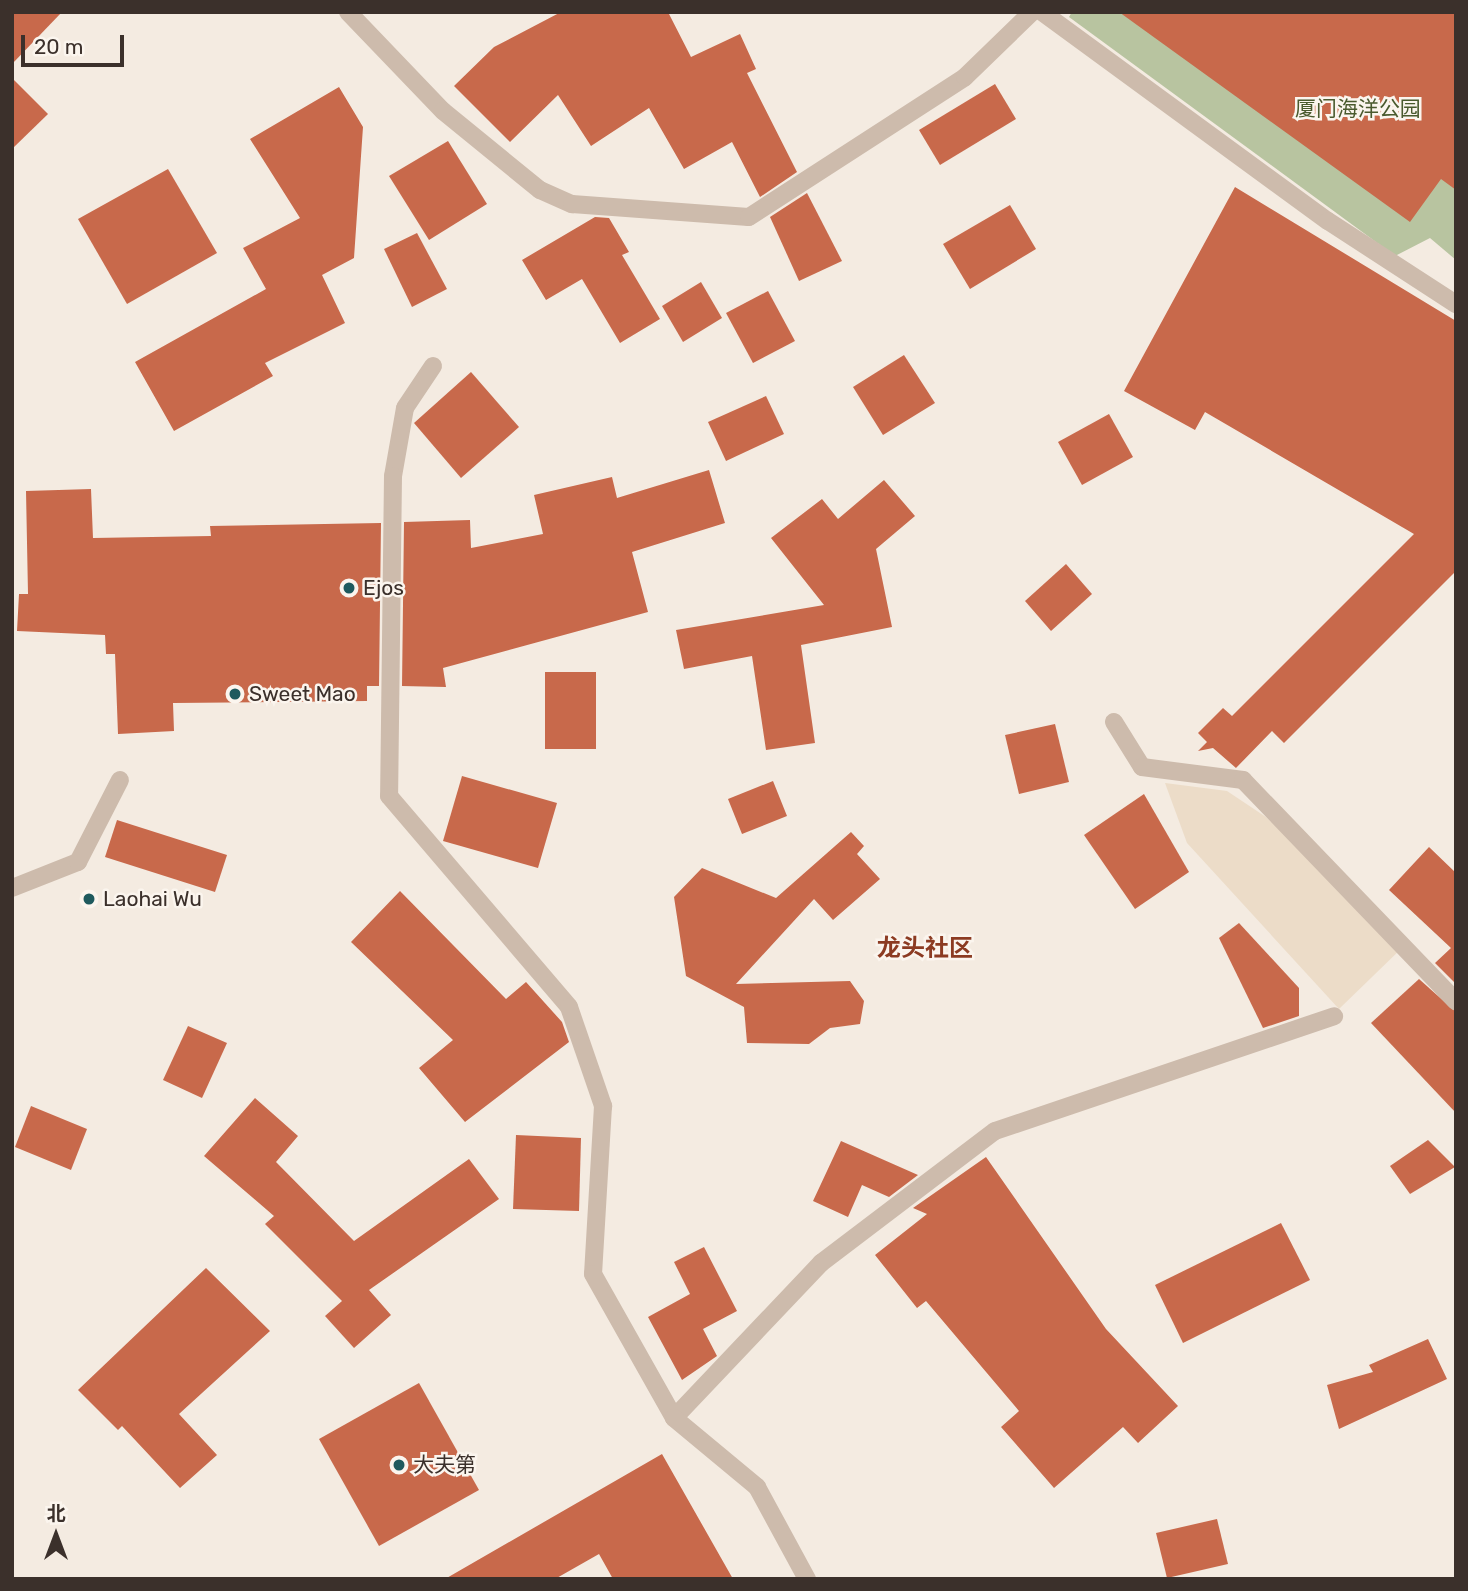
<!DOCTYPE html>
<meta charset="utf-8">
<style>
body{margin:0}
#map{position:relative;width:1468px;height:1591px;overflow:hidden;background:#f4ebe1;font-family:Rubik,"Noto Sans SC",sans-serif}
div>[style]{position:absolute}
[style*='--x']{left:calc(var(--x)*1px);top:calc(var(--y)*1px);width:calc(var(--w)*1px);rotate:calc(var(--a)*1deg)}
.green>*{inset:0;background:#b8c4a0}
.plaza>*{inset:0;background:#ecdcc8}
.building>*{inset:0;background:#c8694b}
.street>*{height:18px;margin:-9px;padding:0 9px;transform-origin:9px;border-radius:9px;background:#cdbbac}
.dots>*{width:19px;height:19px;translate:-50% -50%;box-sizing:border-box;border:4px solid #fbf5ee;border-radius:50%}
span{translate:-50% -50%;white-space:nowrap;text-align:center;line-height:1.15;-webkit-text-stroke:5px #fbf5ee;paint-order:stroke}
.park-label{font-size:21px;color:#4a5a2e}
.poi-label{font-size:21px;color:#3b302b}
.left{translate:0 -50%;text-align:left}
.quarter-label{font-size:24px;color:#8c3b22;font-weight:700}
.frame{position:absolute;inset:0;border:14px solid #3b302b;pointer-events:none}
.north{position:absolute;left:21px;top:1500px;width:70px;height:70px;-webkit-text-stroke:5px #fbf5ee;paint-order:stroke;rotate:0deg;font-size:19px;font-weight:700;line-height:28px;text-align:center;color:#3b302b}
.north::after{content:'';display:block;margin:auto;width:24px;height:32px;background:#3b302b;clip-path:polygon(50% 0,100% 100%,50% 72%,0 100%)}
.scale{position:absolute;left:21px;top:35px;width:103px;height:32px;box-sizing:border-box;border:4px solid #3b302b;border-top:0;padding-left:9px;font-size:21px;line-height:24px;white-space:nowrap;color:#3b302b;-webkit-text-stroke:5px #fbf5ee;paint-order:stroke}
</style>
<div id="map">
<div class="green">
<i style="clip-path:polygon(1072px 12px,1456px 12px,1456px 260px,1430px 238px,1395px 256px,1069px 17px)"></i>
</div>
<div class="plaza">
<i style="clip-path:polygon(1165px 783px,1227px 791px,1266px 817px,1404px 946px,1339px 1009px,1187px 843px)"></i>
</div>
<div class="building">
<i style="clip-path:polygon(12px 12px,62px 12px,12px 64px)"></i>
<i style="clip-path:polygon(561px 12px,668px 12px,691px 57px,740px 34px,756px 69px,747px 73px,797px 172px,760px 197px,732px 142px,684px 169px,649px 108px,591px 146px,558px 95px,510px 142px,454px 86px,494px 47px)"></i>
<i style="clip-path:polygon(1119px 12px,1456px 12px,1456px 190px,1441px 179px,1410px 222px)"></i>
<i style="clip-path:polygon(12px 78px,48px 114px,12px 149px)"></i>
<i style="clip-path:polygon(995px 84px,1016px 119px,940px 165px,919px 130px)"></i>
<i style="clip-path:polygon(339px 87px,363px 127px,354px 258px,322px 275px,345px 323px,265px 363px,273px 376px,174px 431px,135px 362px,266px 289px,243px 248px,300px 218px,250px 139px)"></i>
<i style="clip-path:polygon(448px 141px,487px 204px,429px 240px,389px 176px)"></i>
<i style="clip-path:polygon(168px 169px,217px 253px,127px 304px,78px 219px)"></i>
<i style="clip-path:polygon(1235px 187px,1456px 321px,1456px 571px,1284px 743px,1272px 731px,1236px 768px,1213px 748px,1198px 751px,1207px 742px,1198px 733px,1223px 708px,1232px 716px,1414px 534px,1205px 412px,1195px 430px,1124px 391px)"></i>
<i style="clip-path:polygon(807px 193px,842px 261px,799px 281px,770px 217px)"></i>
<i style="clip-path:polygon(1010px 205px,1036px 249px,970px 289px,943px 244px)"></i>
<i style="clip-path:polygon(595px 217px,609px 218px,629px 252px,622px 255px,660px 319px,620px 343px,582px 279px,546px 300px,522px 260px)"></i>
<i style="clip-path:polygon(417px 233px,447px 289px,412px 307px,384px 249px)"></i>
<i style="clip-path:polygon(701px 282px,722px 318px,683px 342px,662px 306px)"></i>
<i style="clip-path:polygon(768px 291px,795px 341px,753px 363px,726px 313px)"></i>
<i style="clip-path:polygon(904px 355px,935px 403px,883px 435px,853px 387px)"></i>
<i style="clip-path:polygon(471px 372px,519px 427px,461px 478px,414px 423px)"></i>
<i style="clip-path:polygon(766px 396px,784px 434px,726px 461px,708px 422px)"></i>
<i style="clip-path:polygon(1109px 414px,1133px 457px,1082px 485px,1058px 442px)"></i>
<i style="clip-path:polygon(709px 470px,725px 523px,632px 552px,648px 612px,443px 668px,446px 687px,402px 686px,404px 522px,470px 520px,471px 548px,543px 534px,534px 495px,612px 477px,617px 498px)"></i>
<i style="clip-path:polygon(884px 480px,915px 516px,876px 549px,892px 627px,801px 645px,815px 743px,766px 750px,752px 656px,684px 669px,676px 630px,824px 605px,771px 538px,822px 499px,838px 519px)"></i>
<i style="clip-path:polygon(91px 489px,93px 538px,211px 536px,210px 526px,381px 523px,379px 686px,367px 686px,367px 701px,173px 703px,174px 731px,118px 734px,115px 654px,106px 654px,105px 635px,17px 631px,19px 594px,28px 594px,26px 491px)"></i>
<i style="clip-path:polygon(1066px 564px,1092px 594px,1051px 631px,1025px 601px)"></i>
<i style="clip-path:polygon(545px 672px,596px 672px,596px 749px,545px 749px)"></i>
<i style="clip-path:polygon(1055px 724px,1069px 782px,1019px 794px,1005px 735px)"></i>
<i style="clip-path:polygon(462px 776px,557px 803px,538px 868px,443px 841px)"></i>
<i style="clip-path:polygon(773px 781px,787px 816px,742px 834px,728px 799px)"></i>
<i style="clip-path:polygon(1144px 794px,1189px 872px,1135px 909px,1084px 835px)"></i>
<i style="clip-path:polygon(117px 820px,227px 855px,215px 892px,105px 857px)"></i>
<i style="clip-path:polygon(851px 832px,864px 846px,857px 854px,880px 879px,833px 920px,814px 899px,736px 984px,850px 981px,864px 1001px,860px 1024px,830px 1028px,809px 1044px,747px 1043px,744px 1007px,686px 976px,674px 897px,702px 868px,776px 898px)"></i>
<i style="clip-path:polygon(1429px 847px,1456px 873px,1456px 984px,1435px 963px,1451px 948px,1389px 890px)"></i>
<i style="clip-path:polygon(400px 891px,506px 999px,526px 982px,562px 1022px,569px 1042px,465px 1122px,419px 1068px,453px 1040px,351px 942px)"></i>
<i style="clip-path:polygon(1239px 923px,1299px 988px,1299px 1016px,1263px 1028px,1219px 938px)"></i>
<i style="clip-path:polygon(1419px 979px,1456px 1012px,1456px 1113px,1371px 1023px)"></i>
<i style="clip-path:polygon(188px 1026px,227px 1043px,202px 1098px,163px 1080px)"></i>
<i style="clip-path:polygon(255px 1098px,298px 1136px,276px 1162px,354px 1241px,469px 1159px,499px 1199px,369px 1290px,391px 1315px,354px 1348px,325px 1316px,342px 1301px,265px 1224px,274px 1216px,204px 1156px)"></i>
<i style="clip-path:polygon(31px 1106px,87px 1129px,71px 1170px,15px 1147px)"></i>
<i style="clip-path:polygon(516px 1135px,581px 1138px,579px 1211px,513px 1209px)"></i>
<i style="clip-path:polygon(1428px 1140px,1455px 1167px,1410px 1194px,1390px 1166px)"></i>
<i style="clip-path:polygon(841px 1141px,918px 1175px,889px 1197px,862px 1185px,848px 1217px,813px 1201px)"></i>
<i style="clip-path:polygon(986px 1157px,1106px 1329px,1178px 1406px,1138px 1443px,1123px 1427px,1054px 1488px,1001px 1427px,1019px 1411px,926px 1301px,917px 1308px,875px 1255px,927px 1214px,913px 1208px)"></i>
<i style="clip-path:polygon(1281px 1223px,1310px 1280px,1183px 1343px,1155px 1285px)"></i>
<i style="clip-path:polygon(704px 1247px,737px 1311px,703px 1329px,717px 1356px,682px 1380px,648px 1317px,690px 1294px,674px 1262px)"></i>
<i style="clip-path:polygon(206px 1268px,270px 1331px,179px 1414px,217px 1455px,180px 1488px,122px 1426px,118px 1430px,78px 1390px)"></i>
<i style="clip-path:polygon(1428px 1339px,1447px 1379px,1339px 1429px,1327px 1385px,1373px 1372px,1369px 1365px)"></i>
<i style="clip-path:polygon(419px 1383px,479px 1490px,379px 1546px,319px 1439px)"></i>
<i style="clip-path:polygon(662px 1454px,733px 1579px,613px 1579px,599px 1554px,555px 1579px,445px 1579px)"></i>
<i style="clip-path:polygon(1217px 1519px,1228px 1564px,1167px 1578px,1156px 1533px)"></i>
</div>
<div class="street">
<i style="--x:348;--y:12;--w:137;--a:46.2"></i>
<i style="--x:443;--y:111;--w:125;--a:39.2"></i>
<i style="--x:540;--y:190;--w:35;--a:24"></i>
<i style="--x:572;--y:204;--w:177;--a:4.2"></i>
<i style="--x:749;--y:217;--w:257;--a:-32.9"></i>
<i style="--x:965;--y:77;--w:93;--a:-44.1"></i>
<i style="--x:1042;--y:12;--w:354;--a:36.2"></i>
<i style="--x:1328;--y:221;--w:153;--a:33"></i>
<i style="--x:433;--y:366;--w:50;--a:123.7"></i>
<i style="--x:405;--y:408;--w:69;--a:100"></i>
<i style="--x:393;--y:476;--w:320;--a:90.7"></i>
<i style="--x:389;--y:796;--w:277;--a:49.5"></i>
<i style="--x:569;--y:1007;--w:105;--a:71"></i>
<i style="--x:603;--y:1106;--w:168;--a:93.4"></i>
<i style="--x:593;--y:1274;--w:165;--a:60.6"></i>
<i style="--x:674;--y:1418;--w:214;--a:-46.5"></i>
<i style="--x:821;--y:1263;--w:218;--a:-37.2"></i>
<i style="--x:995;--y:1131;--w:358;--a:-18.7"></i>
<i style="--x:1114;--y:722;--w:53;--a:58.1"></i>
<i style="--x:1142;--y:767;--w:102;--a:7.3"></i>
<i style="--x:1243;--y:780;--w:307;--a:46.1"></i>
<i style="--x:12;--y:888;--w:71;--a:-21.5"></i>
<i style="--x:78;--y:862;--w:92;--a:-62.9"></i>
<i style="--x:674;--y:1418;--w:108;--a:39.7"></i>
<i style="--x:757;--y:1487;--w:105;--a:61.5"></i>
</div>
<div class="dots">
<i style="left:349px;top:588px;background:#1f5a5e"></i>
<i style="left:235px;top:694px;background:#1f5a5e"></i>
<i style="left:89px;top:899px;background:#1f5a5e"></i>
<i style="left:399px;top:1465px;background:#1f5a5e"></i>
</div>
<div class="park-label">
<span style="left:1358px;top:109px">厦门海洋公园</span>
</div>
<div class="poi-label">
<span class="left" style="left:363px;top:588px">Ejos</span>
<span class="left" style="left:249px;top:694px">Sweet Mao</span>
<span class="left" style="left:103px;top:899px">Laohai Wu</span>
<span class="left" style="left:413px;top:1465px">大夫第</span>
</div>
<div class="quarter-label">
<span style="left:925px;top:949px">龙头社区</span>
</div>
<div class="frame"></div>
<div class="north">北</div>
<div class="scale">20 m</div>
</div>
